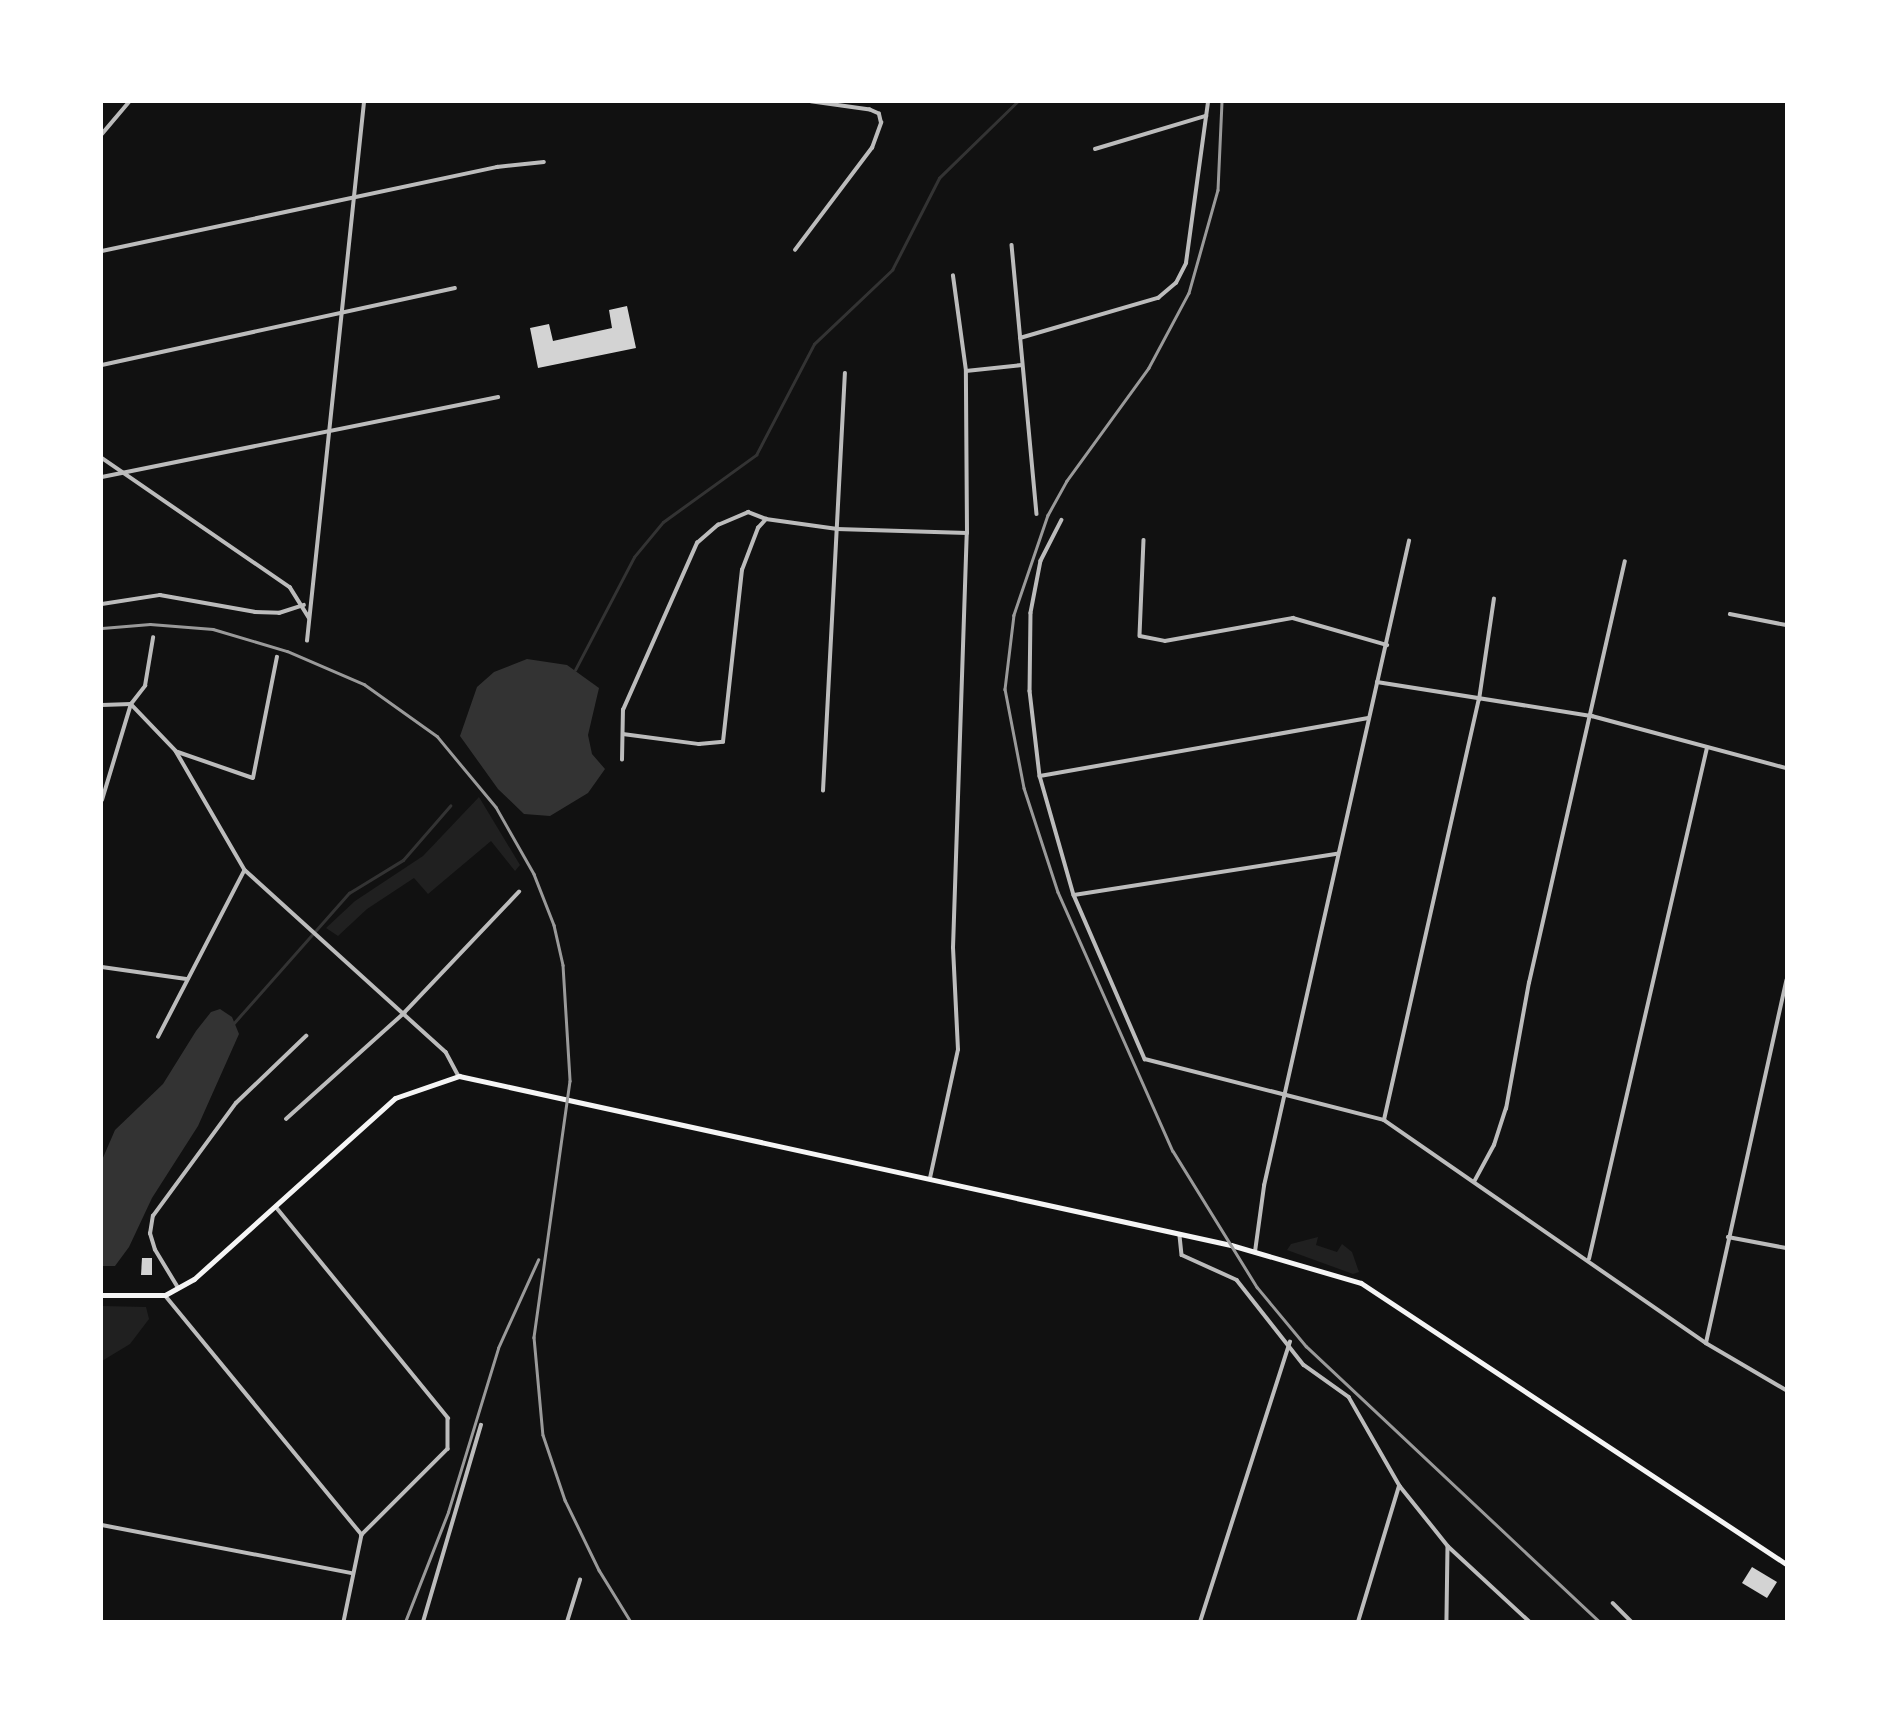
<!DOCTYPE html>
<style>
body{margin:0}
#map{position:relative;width:1888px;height:1723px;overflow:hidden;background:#111;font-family:Inter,sans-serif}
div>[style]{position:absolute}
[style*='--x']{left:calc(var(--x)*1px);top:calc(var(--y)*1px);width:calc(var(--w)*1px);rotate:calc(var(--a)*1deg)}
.green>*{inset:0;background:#202020}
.water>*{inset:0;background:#333}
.stream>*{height:2.5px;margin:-1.25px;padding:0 1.25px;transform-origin:1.25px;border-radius:1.25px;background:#333}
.building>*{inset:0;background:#d3d3d3}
.minor>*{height:3.5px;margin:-1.75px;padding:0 1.75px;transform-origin:1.75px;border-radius:1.75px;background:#bcbcbc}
.secondary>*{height:5px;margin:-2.5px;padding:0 2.5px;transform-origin:2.5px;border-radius:2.5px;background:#f5f5f5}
.rail>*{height:2.5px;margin:-1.25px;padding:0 1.25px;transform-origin:1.25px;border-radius:1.25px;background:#9a9a9a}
span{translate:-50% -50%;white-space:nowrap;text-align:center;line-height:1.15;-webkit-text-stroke:6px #fff;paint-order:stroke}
.frame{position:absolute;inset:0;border:103px solid #fff;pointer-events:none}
</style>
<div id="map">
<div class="green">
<i style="clip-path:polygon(479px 797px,520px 865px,515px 871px,491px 841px,428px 894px,414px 878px,367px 909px,338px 936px,326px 928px,355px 901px,423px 856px)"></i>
<i style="clip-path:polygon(1318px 1237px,1316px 1245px,1337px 1252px,1342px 1244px,1352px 1252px,1359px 1272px,1353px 1274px,1287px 1250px,1291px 1244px)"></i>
<i style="clip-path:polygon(102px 1306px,146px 1307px,149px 1319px,130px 1344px,102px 1361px)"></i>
</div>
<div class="water">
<i style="clip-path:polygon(527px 659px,567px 665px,599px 688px,588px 735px,592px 754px,605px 769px,588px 793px,550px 816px,524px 814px,498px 789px,460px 736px,477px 687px,494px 672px)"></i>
<i style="clip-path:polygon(220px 1009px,232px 1017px,239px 1034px,198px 1126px,152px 1198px,129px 1247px,115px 1266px,102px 1266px,102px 1160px,115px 1130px,163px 1084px,196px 1031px,211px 1012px)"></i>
</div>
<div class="stream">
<i style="--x:575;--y:670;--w:127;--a:-62.4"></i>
<i style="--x:634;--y:557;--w:45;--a:-50.4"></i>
<i style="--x:663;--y:522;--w:115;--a:-35.8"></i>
<i style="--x:756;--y:455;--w:125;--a:-62.4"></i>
<i style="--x:814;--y:344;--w:108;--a:-43.5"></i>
<i style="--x:892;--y:270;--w:103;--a:-62.9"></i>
<i style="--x:939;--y:178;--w:109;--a:-44.3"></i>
<i style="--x:233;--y:1024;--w:175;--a:-48.5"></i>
<i style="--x:349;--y:893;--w:63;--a:-31.4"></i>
<i style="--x:403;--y:860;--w:72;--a:-49"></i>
</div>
<div class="building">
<i style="clip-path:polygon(627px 306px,636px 348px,538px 368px,530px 328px,549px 324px,553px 341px,612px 328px,609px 310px)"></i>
<i style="clip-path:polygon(142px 1258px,152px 1258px,152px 1275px,141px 1275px)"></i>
<i style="clip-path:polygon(1752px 1567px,1777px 1582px,1767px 1598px,1742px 1583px)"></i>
</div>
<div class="minor">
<i style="--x:102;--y:134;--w:42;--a:-49.8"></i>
<i style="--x:1095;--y:149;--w:116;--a:-16.6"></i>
<i style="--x:1012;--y:245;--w:270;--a:84.7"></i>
<i style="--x:795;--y:250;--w:128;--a:-53"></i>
<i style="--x:872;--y:148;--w:27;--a:-70"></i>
<i style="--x:881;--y:123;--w:9;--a:-103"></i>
<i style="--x:879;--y:114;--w:10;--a:-156"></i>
<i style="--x:870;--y:110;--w:59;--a:-172.1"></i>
<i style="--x:102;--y:251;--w:404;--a:-12"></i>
<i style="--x:497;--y:167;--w:47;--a:-6.1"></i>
<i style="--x:1020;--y:338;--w:144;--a:-16.2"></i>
<i style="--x:1158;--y:298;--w:23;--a:-40"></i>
<i style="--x:1176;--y:283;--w:22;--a:-63"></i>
<i style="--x:1186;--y:263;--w:162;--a:-82.2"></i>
<i style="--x:102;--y:365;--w:361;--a:-12.3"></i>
<i style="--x:966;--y:371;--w:56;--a:-6.1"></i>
<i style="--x:102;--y:458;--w:228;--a:34.5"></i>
<i style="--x:290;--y:587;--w:36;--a:58"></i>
<i style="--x:102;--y:477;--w:404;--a:-11.4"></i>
<i style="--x:1062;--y:520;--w:46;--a:117.1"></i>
<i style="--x:1041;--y:561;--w:53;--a:100.9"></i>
<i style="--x:1031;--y:613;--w:78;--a:90.7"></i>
<i style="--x:1030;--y:691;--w:86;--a:83.3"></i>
<i style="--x:1040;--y:776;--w:124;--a:74.1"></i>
<i style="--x:1074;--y:895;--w:179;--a:66.6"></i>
<i style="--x:1145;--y:1059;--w:247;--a:14.3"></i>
<i style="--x:1384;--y:1120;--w:392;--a:34.7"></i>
<i style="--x:1706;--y:1343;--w:93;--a:30.4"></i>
<i style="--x:1144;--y:540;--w:96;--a:92.4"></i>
<i style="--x:1140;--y:636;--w:25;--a:11"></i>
<i style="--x:1165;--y:641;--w:130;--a:-10.2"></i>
<i style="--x:1293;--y:618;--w:98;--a:16"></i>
<i style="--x:102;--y:604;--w:59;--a:-8.8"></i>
<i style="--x:160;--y:595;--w:97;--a:10.1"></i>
<i style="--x:255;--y:612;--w:24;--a:2"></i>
<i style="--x:279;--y:613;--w:26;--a:-18"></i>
<i style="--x:1730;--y:614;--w:57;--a:11.1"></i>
<i style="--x:307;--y:641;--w:542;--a:-83.96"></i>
<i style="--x:1377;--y:682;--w:218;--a:9"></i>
<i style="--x:1592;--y:716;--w:201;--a:15"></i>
<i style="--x:102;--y:705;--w:29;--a:-2"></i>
<i style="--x:131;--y:704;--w:65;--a:46.2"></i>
<i style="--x:176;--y:751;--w:138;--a:59.9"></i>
<i style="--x:245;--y:870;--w:271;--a:42.2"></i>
<i style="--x:446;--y:1052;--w:26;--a:62"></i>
<i style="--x:623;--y:734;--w:77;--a:7.5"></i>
<i style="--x:699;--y:744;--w:24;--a:-5"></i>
<i style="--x:723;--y:742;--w:173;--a:-83.7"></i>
<i style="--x:742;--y:570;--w:45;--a:-69.1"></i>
<i style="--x:758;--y:528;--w:12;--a:-48"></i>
<i style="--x:766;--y:519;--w:72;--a:8"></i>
<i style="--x:837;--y:529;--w:130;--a:1.8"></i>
<i style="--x:178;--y:752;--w:79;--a:19.1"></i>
<i style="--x:253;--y:778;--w:123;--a:-78.8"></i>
<i style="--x:622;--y:760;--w:50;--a:-88.9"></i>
<i style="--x:623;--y:710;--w:183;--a:-66.1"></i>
<i style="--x:697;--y:543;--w:28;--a:-41"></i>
<i style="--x:718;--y:525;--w:33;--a:-23"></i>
<i style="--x:748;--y:512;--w:19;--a:21"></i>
<i style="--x:1040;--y:776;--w:333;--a:-10"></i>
<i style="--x:823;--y:791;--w:418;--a:-87"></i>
<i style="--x:102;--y:800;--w:100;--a:-73.2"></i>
<i style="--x:131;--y:704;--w:23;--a:-52"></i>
<i style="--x:145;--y:686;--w:49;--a:-80.5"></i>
<i style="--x:1074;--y:895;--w:266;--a:-8.9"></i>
<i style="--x:102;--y:967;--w:85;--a:8.1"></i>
<i style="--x:158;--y:1037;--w:187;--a:-62.6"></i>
<i style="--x:286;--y:1119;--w:159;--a:-41.9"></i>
<i style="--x:404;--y:1013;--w:167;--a:-46.5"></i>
<i style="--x:1384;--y:1120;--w:431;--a:-77.3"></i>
<i style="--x:1479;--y:700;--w:102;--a:-81.6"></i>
<i style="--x:930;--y:1178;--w:131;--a:-77.7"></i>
<i style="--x:958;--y:1050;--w:102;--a:-92.8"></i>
<i style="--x:953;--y:948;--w:415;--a:-88.1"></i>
<i style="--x:967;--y:533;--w:162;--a:-90.4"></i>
<i style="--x:966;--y:371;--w:96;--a:-97.8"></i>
<i style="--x:1474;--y:1182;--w:42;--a:-61.6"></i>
<i style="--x:1494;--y:1145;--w:38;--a:-72"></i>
<i style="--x:1506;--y:1109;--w:128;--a:-79.7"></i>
<i style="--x:1529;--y:983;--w:432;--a:-77.2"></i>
<i style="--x:277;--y:1208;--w:271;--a:50.8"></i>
<i style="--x:448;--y:1418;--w:31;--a:90"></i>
<i style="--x:448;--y:1449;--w:122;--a:135"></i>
<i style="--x:362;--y:1535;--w:89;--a:101.7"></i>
<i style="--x:1180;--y:1236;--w:19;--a:84"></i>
<i style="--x:1182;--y:1255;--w:60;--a:24.4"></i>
<i style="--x:1237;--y:1280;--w:108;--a:51.8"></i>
<i style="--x:1304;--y:1365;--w:55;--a:35.4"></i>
<i style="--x:1349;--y:1397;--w:103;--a:60.2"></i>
<i style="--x:1400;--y:1486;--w:77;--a:51.3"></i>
<i style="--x:1448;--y:1546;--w:76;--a:90.8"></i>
<i style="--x:1728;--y:1237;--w:59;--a:10.7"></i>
<i style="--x:1255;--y:1252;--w:67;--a:-82.2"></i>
<i style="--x:1264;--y:1186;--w:661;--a:-77.33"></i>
<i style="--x:1589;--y:1259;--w:524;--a:-77"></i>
<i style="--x:178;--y:1288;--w:44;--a:-121.2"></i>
<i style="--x:155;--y:1250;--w:17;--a:-107"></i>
<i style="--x:150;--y:1234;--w:18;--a:-81"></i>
<i style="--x:153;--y:1216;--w:140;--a:-53.7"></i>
<i style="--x:236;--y:1103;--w:97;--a:-43.7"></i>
<i style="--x:165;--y:1295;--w:310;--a:50.6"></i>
<i style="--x:1706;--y:1343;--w:371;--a:-77.5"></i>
<i style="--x:102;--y:1525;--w:254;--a:10.9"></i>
<i style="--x:1449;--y:1547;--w:110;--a:42.8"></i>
<i style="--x:1613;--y:1603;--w:27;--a:45"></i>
<i style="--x:423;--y:1622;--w:205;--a:-73.6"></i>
<i style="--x:567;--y:1622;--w:44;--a:-72.8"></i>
<i style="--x:1200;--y:1622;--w:294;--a:-72.2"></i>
<i style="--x:1358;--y:1622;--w:142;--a:-73.2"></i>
</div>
<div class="secondary">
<i style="--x:102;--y:1295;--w:63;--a:0"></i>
<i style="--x:165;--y:1295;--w:33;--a:-29"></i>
<i style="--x:194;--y:1279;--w:270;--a:-42"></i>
<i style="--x:395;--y:1098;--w:68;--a:-19"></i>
<i style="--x:459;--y:1076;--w:790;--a:12.35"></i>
<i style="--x:1231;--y:1245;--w:135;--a:16.3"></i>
<i style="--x:1361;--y:1283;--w:509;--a:33.47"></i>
</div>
<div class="rail">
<i style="--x:1222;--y:102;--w:88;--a:92.6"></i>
<i style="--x:1218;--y:190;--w:107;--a:105.7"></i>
<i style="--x:1189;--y:293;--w:85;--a:118.1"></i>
<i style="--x:1149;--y:368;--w:140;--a:126"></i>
<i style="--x:1067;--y:481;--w:39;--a:119"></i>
<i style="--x:1048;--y:515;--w:106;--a:108.8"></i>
<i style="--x:1014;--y:615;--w:75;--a:96.9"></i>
<i style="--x:1005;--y:689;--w:101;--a:79.1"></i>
<i style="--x:1024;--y:788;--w:109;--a:71.9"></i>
<i style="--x:1058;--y:892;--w:283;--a:66.1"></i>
<i style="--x:1173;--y:1151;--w:160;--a:58.3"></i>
<i style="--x:1257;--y:1287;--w:77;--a:50.3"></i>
<i style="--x:1306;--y:1346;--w:403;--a:43.2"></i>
<i style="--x:102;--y:628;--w:48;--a:-4.8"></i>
<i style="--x:150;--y:624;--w:63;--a:4.5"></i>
<i style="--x:213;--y:629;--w:77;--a:16.6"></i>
<i style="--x:287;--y:651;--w:84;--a:23.2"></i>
<i style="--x:364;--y:684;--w:90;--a:35.5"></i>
<i style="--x:437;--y:736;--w:92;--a:50.3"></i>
<i style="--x:496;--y:807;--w:77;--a:60.4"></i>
<i style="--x:534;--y:874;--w:55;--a:68.6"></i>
<i style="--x:554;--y:925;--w:41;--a:77.3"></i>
<i style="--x:563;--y:965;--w:116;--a:86.5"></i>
<i style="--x:570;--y:1081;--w:259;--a:98"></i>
<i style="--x:534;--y:1337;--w:98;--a:84.8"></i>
<i style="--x:543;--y:1435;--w:69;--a:71.3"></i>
<i style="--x:565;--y:1500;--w:78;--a:64.1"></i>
<i style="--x:599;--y:1570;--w:61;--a:58.4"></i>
<i style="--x:405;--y:1622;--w:118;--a:-68.6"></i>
<i style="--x:448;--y:1512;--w:171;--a:-73"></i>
<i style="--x:498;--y:1348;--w:97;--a:-65.6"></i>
</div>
<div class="frame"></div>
</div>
